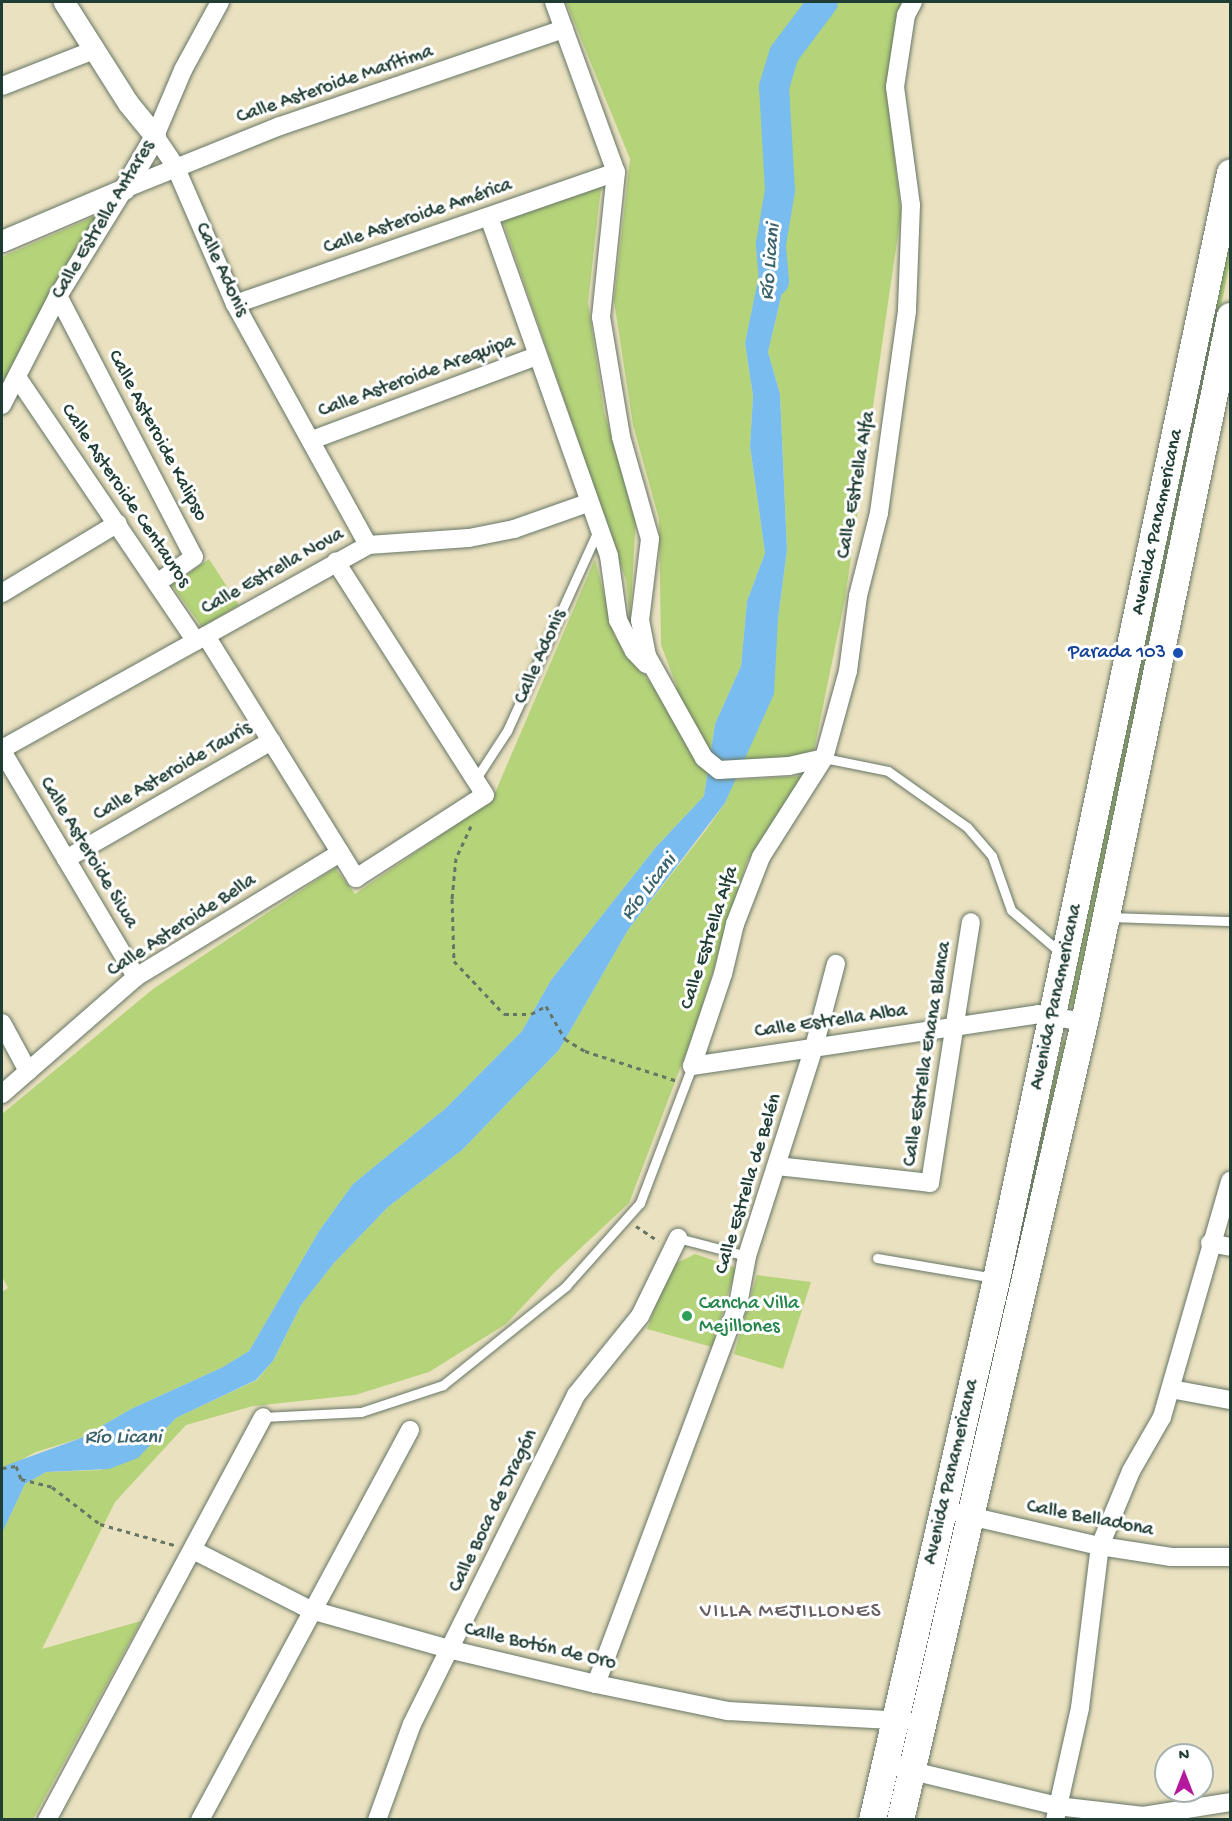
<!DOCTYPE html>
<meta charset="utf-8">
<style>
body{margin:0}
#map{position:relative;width:1232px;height:1821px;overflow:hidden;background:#eae1c0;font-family:"Gochi Hand",sans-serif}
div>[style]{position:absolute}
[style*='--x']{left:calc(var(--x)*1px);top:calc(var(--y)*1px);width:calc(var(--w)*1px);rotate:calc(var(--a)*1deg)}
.green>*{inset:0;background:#b5d379}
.water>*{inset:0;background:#79bcef}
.river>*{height:30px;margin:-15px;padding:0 15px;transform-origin:15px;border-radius:15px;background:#79bcef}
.path>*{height:3px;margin-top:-1.5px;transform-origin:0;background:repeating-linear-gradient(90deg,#667665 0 4.5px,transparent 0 9px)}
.roads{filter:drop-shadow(0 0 2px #667665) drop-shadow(0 0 2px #667665)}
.service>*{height:9px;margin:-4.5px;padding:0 4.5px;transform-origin:4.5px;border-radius:4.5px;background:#fff}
.minor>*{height:18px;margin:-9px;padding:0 9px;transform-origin:9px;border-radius:9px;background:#fff}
.tertiary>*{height:21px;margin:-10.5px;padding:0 10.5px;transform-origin:10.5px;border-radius:10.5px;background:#fff}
.primary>*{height:27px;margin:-13.5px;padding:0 13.5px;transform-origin:13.5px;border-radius:13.5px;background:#fff}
.dots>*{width:16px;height:16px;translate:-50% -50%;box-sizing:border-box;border:3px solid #fff;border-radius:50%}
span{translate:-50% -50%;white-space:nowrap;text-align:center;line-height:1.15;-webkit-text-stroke:6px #fff;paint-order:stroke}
.street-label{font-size:20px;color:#1f3d34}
.transit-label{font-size:20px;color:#164399}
.right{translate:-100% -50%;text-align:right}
.leisure-label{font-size:20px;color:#27864d}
.left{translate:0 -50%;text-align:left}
.water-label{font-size:21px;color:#3a636c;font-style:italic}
.neighbourhood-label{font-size:21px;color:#6a6063;letter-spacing:1.5px}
.frame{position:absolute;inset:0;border:3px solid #1f3d34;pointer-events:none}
.north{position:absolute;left:1154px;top:1743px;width:60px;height:60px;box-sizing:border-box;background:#fff;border:2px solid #a5b1ae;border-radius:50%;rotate:0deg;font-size:16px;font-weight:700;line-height:24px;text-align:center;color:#1f3d34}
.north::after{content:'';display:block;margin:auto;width:21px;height:27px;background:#b5179e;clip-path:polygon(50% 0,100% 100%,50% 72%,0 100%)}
</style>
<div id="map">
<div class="green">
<i style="clip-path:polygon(566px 2px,901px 2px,887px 91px,901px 214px,845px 599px,814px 750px,792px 757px,743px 760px,751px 740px,778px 619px,787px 550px,780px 394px,768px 352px,782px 293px,755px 296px,745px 343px,753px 396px,750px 446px,765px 553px,747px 601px,741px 666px,715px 724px,704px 796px,656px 847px,551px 980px,522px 1031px,446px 1108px,353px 1184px,319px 1231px,249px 1351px,223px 1367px,131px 1409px,81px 1438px,36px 1452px,2px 1470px,2px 1292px,8px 1288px,2px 1276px,2px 1114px,153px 989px,335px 868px,355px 894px,492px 800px,595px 559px,615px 637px,662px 698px,677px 687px,661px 645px,659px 519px,633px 425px,614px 301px,630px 159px)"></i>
<i style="clip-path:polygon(601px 187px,588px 303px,604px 412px,636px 516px,630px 622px,626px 580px,503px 221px)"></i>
<i style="clip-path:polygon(98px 215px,2px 386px,2px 257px)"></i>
<i style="clip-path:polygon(1230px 215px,1230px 262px,1079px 1008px,1069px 1005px)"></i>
<i style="clip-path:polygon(209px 559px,239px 605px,202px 627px,172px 585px)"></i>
<i style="clip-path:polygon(803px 776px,747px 861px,694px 1032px,629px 1203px,554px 1273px,506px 1324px,429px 1372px,355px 1395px,253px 1406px,186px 1425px,115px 1502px,42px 1649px,141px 1621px,33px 1819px,2px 1819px,2px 1533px,25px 1484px,46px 1472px,101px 1470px,152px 1444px,176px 1418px,257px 1380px,273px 1361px,301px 1305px,334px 1263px,388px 1207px,462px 1150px,559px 1050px,628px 930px,706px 830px,725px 803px,735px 780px)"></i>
<i style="clip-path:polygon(1063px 1040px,1070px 1042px,964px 1501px,956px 1499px)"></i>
<i style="clip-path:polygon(695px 1254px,736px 1268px,712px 1347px,647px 1329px,671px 1266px)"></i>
<i style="clip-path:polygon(757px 1275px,811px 1282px,783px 1369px,734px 1354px)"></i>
</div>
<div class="water">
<i style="clip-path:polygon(780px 236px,782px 293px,768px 352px,780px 394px,787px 550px,778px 619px,774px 694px,725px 803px,628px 930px,559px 1050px,462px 1150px,388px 1207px,334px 1263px,301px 1305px,273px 1361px,256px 1380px,176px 1418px,138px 1458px,109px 1469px,46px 1472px,25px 1484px,2px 1533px,2px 1470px,7px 1465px,81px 1438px,131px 1409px,223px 1367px,249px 1351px,319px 1231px,353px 1184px,446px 1108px,522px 1031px,551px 980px,656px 847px,704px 796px,715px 724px,741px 666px,747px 601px,765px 553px,750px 446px,753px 396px,745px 343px,765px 246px)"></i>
</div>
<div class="river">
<i style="--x:774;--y:281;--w:37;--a:-95"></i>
<i style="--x:771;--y:244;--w:55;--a:-80.5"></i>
<i style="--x:780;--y:190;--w:103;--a:-93.3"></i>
<i style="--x:774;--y:87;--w:34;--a:-73"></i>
<i style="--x:784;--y:54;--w:65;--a:-53.1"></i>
</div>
<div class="path">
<i style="--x:471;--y:826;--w:35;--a:115"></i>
<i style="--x:456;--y:858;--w:41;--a:95.6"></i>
<i style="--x:452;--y:899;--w:62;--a:88.2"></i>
<i style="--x:454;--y:961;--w:73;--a:46.7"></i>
<i style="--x:504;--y:1014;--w:27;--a:0"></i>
<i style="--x:531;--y:1014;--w:17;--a:-28"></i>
<i style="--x:546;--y:1006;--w:38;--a:60"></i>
<i style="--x:565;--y:1039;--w:23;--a:31"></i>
<i style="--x:585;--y:1051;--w:95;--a:17.9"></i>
<i style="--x:636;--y:1226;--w:27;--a:34"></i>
<i style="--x:2;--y:1468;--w:14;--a:-8"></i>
<i style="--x:16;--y:1466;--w:14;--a:69"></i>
<i style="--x:21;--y:1479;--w:32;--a:14"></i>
<i style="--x:52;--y:1487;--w:61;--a:37.6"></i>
<i style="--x:100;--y:1524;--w:77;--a:15.8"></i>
</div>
<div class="roads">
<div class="service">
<i style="--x:824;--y:758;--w:65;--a:11.5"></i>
<i style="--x:888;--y:771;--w:97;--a:35.3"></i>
<i style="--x:967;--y:827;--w:38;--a:49"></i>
<i style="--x:992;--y:856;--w:57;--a:70.6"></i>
<i style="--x:1011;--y:910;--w:66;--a:40.7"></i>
<i style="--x:475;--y:780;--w:59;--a:-56.9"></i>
<i style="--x:507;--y:731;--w:221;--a:-65.6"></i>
<i style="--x:1107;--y:917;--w:123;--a:1.9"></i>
<i style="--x:678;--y:1238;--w:71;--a:14.6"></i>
<i style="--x:877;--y:1258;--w:119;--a:9.7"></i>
<i style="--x:263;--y:1417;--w:98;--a:-2.9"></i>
<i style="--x:361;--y:1412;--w:86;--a:-18.2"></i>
<i style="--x:443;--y:1385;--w:158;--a:-38.8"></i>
<i style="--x:566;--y:1286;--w:111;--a:-48.3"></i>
<i style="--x:640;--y:1203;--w:147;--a:-69.2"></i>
</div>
<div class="minor">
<i style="--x:220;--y:2;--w:77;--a:118.6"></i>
<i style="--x:183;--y:70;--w:72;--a:113"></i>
<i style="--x:155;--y:136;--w:36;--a:56"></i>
<i style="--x:175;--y:166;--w:150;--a:66.5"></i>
<i style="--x:235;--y:304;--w:275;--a:61.1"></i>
<i style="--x:554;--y:2;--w:181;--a:70"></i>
<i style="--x:616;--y:172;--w:146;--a:95.9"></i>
<i style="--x:601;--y:317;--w:122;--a:80.5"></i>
<i style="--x:621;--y:437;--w:106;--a:74.1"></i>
<i style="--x:650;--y:539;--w:82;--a:97"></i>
<i style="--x:640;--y:620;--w:37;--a:79"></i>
<i style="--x:647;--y:656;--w:117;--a:60.8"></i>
<i style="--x:704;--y:758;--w:19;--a:39"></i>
<i style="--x:719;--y:770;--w:70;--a:-3.3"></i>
<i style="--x:789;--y:766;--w:36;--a:-13"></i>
<i style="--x:913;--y:2;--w:15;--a:118"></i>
<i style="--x:906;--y:15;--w:73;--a:98.7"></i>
<i style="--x:895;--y:87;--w:119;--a:82.3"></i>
<i style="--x:911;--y:205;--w:106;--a:92.2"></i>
<i style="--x:907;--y:311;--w:204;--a:97.9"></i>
<i style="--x:879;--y:513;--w:86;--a:104.2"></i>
<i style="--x:858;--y:596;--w:76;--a:97.6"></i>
<i style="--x:848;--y:671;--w:90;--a:105.4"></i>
<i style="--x:824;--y:758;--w:117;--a:122.5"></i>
<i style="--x:761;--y:857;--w:72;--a:111.2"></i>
<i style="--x:735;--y:924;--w:51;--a:103.5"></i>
<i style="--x:723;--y:974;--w:97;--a:108.6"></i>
<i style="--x:692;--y:1066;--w:350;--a:-8.5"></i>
<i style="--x:1038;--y:1014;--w:47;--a:9.9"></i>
<i style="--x:2;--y:86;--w:99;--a:-21.4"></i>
<i style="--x:489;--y:217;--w:360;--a:70.5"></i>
<i style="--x:609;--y:556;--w:65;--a:82"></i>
<i style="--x:618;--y:620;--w:35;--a:63"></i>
<i style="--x:634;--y:651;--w:18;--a:47"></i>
<i style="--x:58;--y:296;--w:294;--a:62.5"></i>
<i style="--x:194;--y:557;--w:45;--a:144.9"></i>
<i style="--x:235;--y:304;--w:403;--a:-19.1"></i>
<i style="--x:17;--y:377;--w:319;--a:55.9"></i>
<i style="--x:2;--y:405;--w:123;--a:-62.8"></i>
<i style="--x:58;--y:296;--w:126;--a:-58.3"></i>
<i style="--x:124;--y:189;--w:168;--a:-22"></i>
<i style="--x:280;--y:126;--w:300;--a:-18.9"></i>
<i style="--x:312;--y:440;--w:240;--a:-20.5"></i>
<i style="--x:2;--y:593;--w:135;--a:-31.1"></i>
<i style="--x:206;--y:636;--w:285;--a:58.2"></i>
<i style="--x:356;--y:878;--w:153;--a:-32.8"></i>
<i style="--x:485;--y:795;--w:277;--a:-122.6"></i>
<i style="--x:2;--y:749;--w:419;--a:-29.1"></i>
<i style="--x:368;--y:545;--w:101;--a:-4"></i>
<i style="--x:469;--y:538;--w:46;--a:-11.3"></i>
<i style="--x:514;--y:529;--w:78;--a:-19.4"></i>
<i style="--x:2;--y:751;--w:263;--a:59.3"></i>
<i style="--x:66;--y:859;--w:237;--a:-29.9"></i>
<i style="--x:2;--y:1023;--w:55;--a:61.6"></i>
<i style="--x:2;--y:1094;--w:178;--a:-41.1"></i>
<i style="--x:136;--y:977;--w:239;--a:-31.3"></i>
<i style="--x:777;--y:1166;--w:154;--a:6.3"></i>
<i style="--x:930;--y:1183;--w:264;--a:-81.1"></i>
<i style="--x:1210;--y:1243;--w:20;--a:11"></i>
<i style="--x:1171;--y:1389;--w:60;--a:10.6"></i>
<i style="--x:961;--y:1514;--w:143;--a:13"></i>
<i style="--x:1100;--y:1546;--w:72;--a:8.8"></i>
<i style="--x:1171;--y:1557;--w:59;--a:0"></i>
<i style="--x:193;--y:1550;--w:132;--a:27"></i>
<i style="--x:311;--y:1610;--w:147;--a:15.8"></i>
<i style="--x:452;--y:1650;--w:148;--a:13.3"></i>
<i style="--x:596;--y:1684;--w:135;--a:11.6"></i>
<i style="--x:728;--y:1711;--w:177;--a:3.2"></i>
<i style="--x:596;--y:1684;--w:405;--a:-69.5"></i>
<i style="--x:738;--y:1305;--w:50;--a:-79.6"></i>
<i style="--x:747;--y:1256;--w:219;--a:-72.2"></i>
<i style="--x:814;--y:1047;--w:86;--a:-75.2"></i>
<i style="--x:900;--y:1768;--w:162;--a:13.6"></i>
<i style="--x:1057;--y:1806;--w:87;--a:6.6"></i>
<i style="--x:1143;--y:1816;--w:88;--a:-9.1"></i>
<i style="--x:47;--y:1820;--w:457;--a:-61.8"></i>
<i style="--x:200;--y:1820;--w:443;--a:-61.7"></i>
<i style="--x:377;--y:1820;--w:102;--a:-70"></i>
<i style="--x:412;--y:1724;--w:368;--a:-63.5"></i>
<i style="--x:576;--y:1395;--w:102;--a:-51"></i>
<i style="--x:640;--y:1316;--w:87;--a:-64"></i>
<i style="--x:1055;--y:1820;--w:115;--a:-77.4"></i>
<i style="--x:1080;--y:1708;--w:163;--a:-83"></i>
<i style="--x:1100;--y:1546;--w:81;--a:-67.5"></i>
<i style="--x:1131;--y:1471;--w:62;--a:-60.1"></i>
<i style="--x:1162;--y:1417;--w:246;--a:-73.9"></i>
</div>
<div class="tertiary">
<i style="--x:2;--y:241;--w:133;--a:-23.1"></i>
<i style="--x:124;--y:189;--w:61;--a:-59.7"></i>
<i style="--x:155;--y:136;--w:43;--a:-129.3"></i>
<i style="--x:128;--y:103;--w:120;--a:-122.4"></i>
</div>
<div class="primary">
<i style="--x:872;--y:1820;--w:555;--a:-77.09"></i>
<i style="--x:996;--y:1279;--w:1131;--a:-78.06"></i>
<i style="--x:900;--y:1820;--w:819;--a:-77.02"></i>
<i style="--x:1084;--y:1022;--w:721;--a:-78.32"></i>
</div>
</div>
<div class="dots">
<i style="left:1178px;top:653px;background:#1a4fb4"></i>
<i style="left:687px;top:1316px;background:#2e9e5b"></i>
</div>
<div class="street-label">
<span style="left:335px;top:85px;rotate:-19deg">Calle Asteroide Marítima</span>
<span style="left:418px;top:217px;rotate:-19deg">Calle Asteroide América</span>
<span style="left:104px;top:220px;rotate:-59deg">Calle Estrella Antares</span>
<span style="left:221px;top:270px;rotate:65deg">Calle Adonis</span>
<span style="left:417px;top:377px;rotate:-20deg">Calle Asteroide Arequipa</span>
<span style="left:157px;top:436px;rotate:62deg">Calle Asteroide Kalipso</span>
<span style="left:857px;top:485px;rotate:-80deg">Calle Estrella Alfa</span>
<span style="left:125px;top:496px;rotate:56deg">Calle Asteroide Centauros</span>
<span style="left:1158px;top:522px;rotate:-78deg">Avenida Panamericana</span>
<span style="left:273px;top:572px;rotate:-29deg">Calle Estrella Nova</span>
<span style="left:541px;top:657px;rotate:-66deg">Calle Adonis</span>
<span style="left:173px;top:772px;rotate:-30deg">Calle Asteroide Tauris</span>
<span style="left:88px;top:853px;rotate:59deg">Calle Asteroide Siwa</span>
<span style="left:182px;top:926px;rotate:-33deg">Calle Asteroide Bella</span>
<span style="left:710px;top:938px;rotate:-72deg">Calle Estrella Alfa</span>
<span style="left:1057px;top:997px;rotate:-78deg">Avenida Panamericana</span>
<span style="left:831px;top:1022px;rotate:-8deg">Calle Estrella Alba</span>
<span style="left:928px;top:1054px;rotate:-81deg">Calle Estrella Enana Blanca</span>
<span style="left:749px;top:1184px;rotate:-73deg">Calle Estrella de Belén</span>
<span style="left:952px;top:1472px;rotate:-77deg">Avenida Panamericana</span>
<span style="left:494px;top:1511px;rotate:-64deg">Calle Boca de Dragón</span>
<span style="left:1090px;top:1519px;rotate:11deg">Calle Belladona</span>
<span style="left:540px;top:1647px;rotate:13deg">Calle Botón de Oro</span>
</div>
<div class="transit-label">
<span class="right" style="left:1166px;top:653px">Parada 103</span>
</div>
<div class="leisure-label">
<span class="left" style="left:699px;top:1316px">Cancha Villa<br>Mejillones</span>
</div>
<div class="water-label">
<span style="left:772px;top:262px;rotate:-85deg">Río Licani</span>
<span style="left:650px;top:888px;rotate:-52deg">Río Licani</span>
<span style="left:123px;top:1439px">Río Licani</span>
</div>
<div class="neighbourhood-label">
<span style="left:791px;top:1613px">VILLA MEJILLONES</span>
</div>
<div class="frame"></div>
<div class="north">N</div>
</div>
